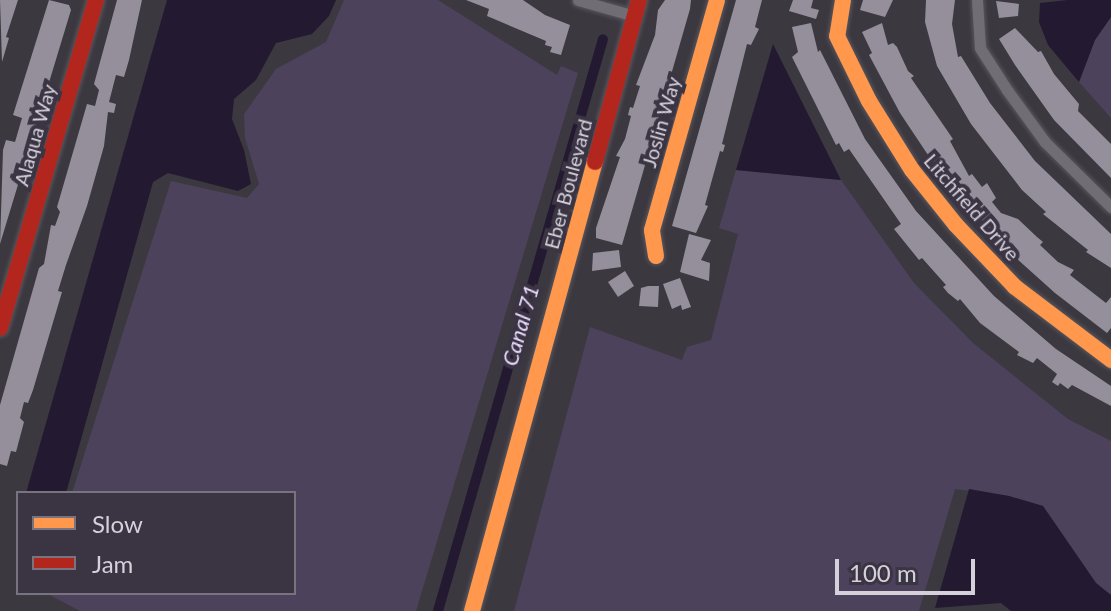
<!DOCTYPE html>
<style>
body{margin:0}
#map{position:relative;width:1111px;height:611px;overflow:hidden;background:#3b3840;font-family:Lato,sans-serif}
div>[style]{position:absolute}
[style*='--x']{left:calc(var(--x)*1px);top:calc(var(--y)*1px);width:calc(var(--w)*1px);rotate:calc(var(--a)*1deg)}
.green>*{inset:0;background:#4c425b}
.water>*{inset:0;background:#231931}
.canal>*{height:10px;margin:-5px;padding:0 5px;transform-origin:5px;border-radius:5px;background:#231931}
.building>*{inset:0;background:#948f9a}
.roads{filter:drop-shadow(0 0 2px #59565d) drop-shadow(0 0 2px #59565d)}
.street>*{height:11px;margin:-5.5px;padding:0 5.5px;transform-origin:5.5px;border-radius:5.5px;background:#706e74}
.slow>*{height:16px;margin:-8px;padding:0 8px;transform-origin:8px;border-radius:8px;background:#ff974d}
.jam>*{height:16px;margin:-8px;padding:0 8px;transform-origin:8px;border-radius:8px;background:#b3261e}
span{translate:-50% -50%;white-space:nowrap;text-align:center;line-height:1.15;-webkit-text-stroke:8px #3a3443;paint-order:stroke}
.street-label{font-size:20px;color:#d5d1da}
.water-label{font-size:22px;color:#e9dbfd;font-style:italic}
.legend{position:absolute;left:16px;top:491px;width:280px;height:104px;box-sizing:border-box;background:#3a3443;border:2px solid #78737f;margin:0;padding:10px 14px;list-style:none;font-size:24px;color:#d5d1da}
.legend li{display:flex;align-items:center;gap:16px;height:40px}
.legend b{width:40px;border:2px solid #78737f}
.scale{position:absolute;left:835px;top:559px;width:140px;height:36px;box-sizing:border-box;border:4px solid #d5d1da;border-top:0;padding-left:10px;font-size:24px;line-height:28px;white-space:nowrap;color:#d5d1da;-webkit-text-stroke:6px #3a3443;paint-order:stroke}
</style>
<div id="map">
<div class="green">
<i style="clip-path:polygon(344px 0,438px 0,557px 75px,561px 66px,578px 73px,416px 611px,80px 611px,46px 593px,294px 593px,294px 493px,72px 493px,171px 181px,247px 198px,259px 184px,245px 138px,244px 114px,276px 69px,326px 42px)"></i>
<i style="clip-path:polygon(1111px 17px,1111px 118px,1079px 82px,1095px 40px)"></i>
<i style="clip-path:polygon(736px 170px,841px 180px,914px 283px,973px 343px,1068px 419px,1111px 441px,1111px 595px,1096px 583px,1043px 506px,1009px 496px,955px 489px,919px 611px,514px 611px,590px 327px,682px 360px,687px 347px,711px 340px,738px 234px,719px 228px)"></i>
</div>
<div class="water">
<i style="clip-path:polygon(167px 0,336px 0,329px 16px,312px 34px,276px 43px,256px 80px,234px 99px,232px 119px,244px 150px,251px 184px,238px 191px,168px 173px,153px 182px,66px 493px,26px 493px)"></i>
<i style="clip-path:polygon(1068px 0,1111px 0,1111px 17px,1095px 40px,1079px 82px,1048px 45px,1039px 22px,1040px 3px)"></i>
<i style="clip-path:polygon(773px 44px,841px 180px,736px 170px)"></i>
<i style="clip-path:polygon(969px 489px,1009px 496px,1043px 506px,1096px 583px,1111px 595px,1111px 611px,1011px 611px,1001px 603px,935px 608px)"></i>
</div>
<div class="canal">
<i style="--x:438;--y:611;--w:595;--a:-73.91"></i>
</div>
<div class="building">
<i style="clip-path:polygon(0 0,18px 0,6px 37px,9px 38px,2px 62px)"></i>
<i style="clip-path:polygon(49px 0,69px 5px,71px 10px,0 244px,3px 150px,6px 140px,15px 142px,22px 118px,13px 115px)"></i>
<i style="clip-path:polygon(117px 0,142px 0,129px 60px,124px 77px,116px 75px,109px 102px,116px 104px,114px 113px,108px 112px,104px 146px,87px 206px,66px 265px,58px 291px,62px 292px,33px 390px,28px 403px,24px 402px,20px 418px,24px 422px,16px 452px,11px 451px,7px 466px,0 464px,0 405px,39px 268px,44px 264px,51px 225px,55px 226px,60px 212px,57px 207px,87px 104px,95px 106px,99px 90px,94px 84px)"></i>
<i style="clip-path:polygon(466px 0,523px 0,545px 15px,570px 25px,561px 55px,550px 52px,552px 47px,545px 45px,546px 41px,487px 16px,489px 9px)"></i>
<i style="clip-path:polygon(665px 0,691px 0,690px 9px,622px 245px,596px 238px,596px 228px,620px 157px,616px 156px,625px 139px,631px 116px,628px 115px,630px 107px,633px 108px,640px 86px,636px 85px,655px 35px,658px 10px)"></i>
<i style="clip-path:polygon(736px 0,762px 0,755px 27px,759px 29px,751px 45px,747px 44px,722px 144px,725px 145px,723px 152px,720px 151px,705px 205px,708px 206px,696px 233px,672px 226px)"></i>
<i style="clip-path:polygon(793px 0,813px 0,811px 8px,819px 10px,816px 19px,789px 11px)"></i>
<i style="clip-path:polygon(863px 0,893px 0,885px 17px,860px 10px)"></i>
<i style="clip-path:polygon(926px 0,955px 0,952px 24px,958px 57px,961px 56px,990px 103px,1035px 161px,1111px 234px,1111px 268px,1086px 252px,1088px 250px,1043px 214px,1046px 212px,1022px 190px,971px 124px,937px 66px,925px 22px)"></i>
<i style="clip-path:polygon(996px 1px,1019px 4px,1018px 16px,999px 18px)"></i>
<i style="clip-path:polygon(811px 23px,818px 52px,820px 50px,865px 139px,916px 211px,994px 296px,1056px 349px,1111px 386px,1111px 406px,1072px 385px,1068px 389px,1060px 383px,1058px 386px,1052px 382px,1057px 374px,1037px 358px,1033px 363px,1017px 355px,1019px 352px,980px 323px,960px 299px,958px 301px,948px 293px,943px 287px,946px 285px,922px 258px,919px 260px,894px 229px,901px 224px,849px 149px,844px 152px,839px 143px,836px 145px,792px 57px,798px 52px,792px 27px)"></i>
<i style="clip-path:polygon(882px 23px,888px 45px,893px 43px,897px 47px,908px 71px,914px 76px,911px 78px,953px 139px,950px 141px,969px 176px,972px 174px,982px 187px,987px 183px,996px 198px,992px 202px,1001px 213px,1018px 219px,1037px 237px,1043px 242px,1040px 245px,1058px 262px,1074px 270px,1070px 275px,1106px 303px,1111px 297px,1111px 328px,1107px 333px,1055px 293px,1006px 249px,934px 164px,900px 113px,869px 55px,872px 53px,862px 32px)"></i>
<i style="clip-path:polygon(1015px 28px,1038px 52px,1041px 51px,1054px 74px,1079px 104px,1078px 111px,1111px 144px,1111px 178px,1054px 120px,1015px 65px,999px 39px)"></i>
<i style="clip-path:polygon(689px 234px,711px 240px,701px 260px,710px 263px,709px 281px,680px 272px)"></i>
<i style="clip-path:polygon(619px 250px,621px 267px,592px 271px,593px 253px)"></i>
<i style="clip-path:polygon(625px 271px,634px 286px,618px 297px,608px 282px)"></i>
<i style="clip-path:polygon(680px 278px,691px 307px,682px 310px,681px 305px,672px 309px,663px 284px)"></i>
<i style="clip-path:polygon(648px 286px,659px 286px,658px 307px,639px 306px,641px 288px)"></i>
</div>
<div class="roads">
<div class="street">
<i style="--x:578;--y:0;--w:59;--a:15.7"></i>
<i style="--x:977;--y:0;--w:48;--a:86.4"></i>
<i style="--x:980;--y:48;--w:50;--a:57.3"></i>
<i style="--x:1007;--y:90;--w:64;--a:53.8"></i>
<i style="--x:1045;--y:142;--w:93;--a:44.6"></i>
</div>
<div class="slow">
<i style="--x:843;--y:0;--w:36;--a:99"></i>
<i style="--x:837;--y:36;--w:72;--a:63.8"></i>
<i style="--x:869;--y:101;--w:81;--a:58.1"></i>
<i style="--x:912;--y:170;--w:70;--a:51.3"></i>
<i style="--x:956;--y:225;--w:86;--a:46.4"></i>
<i style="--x:1015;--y:287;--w:121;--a:37.2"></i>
<i style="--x:656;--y:256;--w:26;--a:-99"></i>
<i style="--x:652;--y:230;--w:239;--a:-74.2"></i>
<i style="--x:472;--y:611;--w:466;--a:-74.7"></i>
</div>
<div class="jam">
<i style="--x:595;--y:162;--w:168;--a:-74.8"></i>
<i style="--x:0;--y:328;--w:342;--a:-73.7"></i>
</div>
</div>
<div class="street-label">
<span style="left:661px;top:122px;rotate:-74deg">Joslin Way</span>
<span style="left:35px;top:135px;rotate:-74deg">Alaqua Way</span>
<span style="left:568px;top:184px;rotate:-75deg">Eber Boulevard</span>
<span style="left:972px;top:207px;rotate:49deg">Litchfield Drive</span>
</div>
<div class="water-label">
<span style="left:520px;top:325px;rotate:-74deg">Canal 71</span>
</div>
<ul class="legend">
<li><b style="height:10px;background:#ff974d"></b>Slow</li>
<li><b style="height:10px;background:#b3261e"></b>Jam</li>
</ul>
<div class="scale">100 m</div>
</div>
